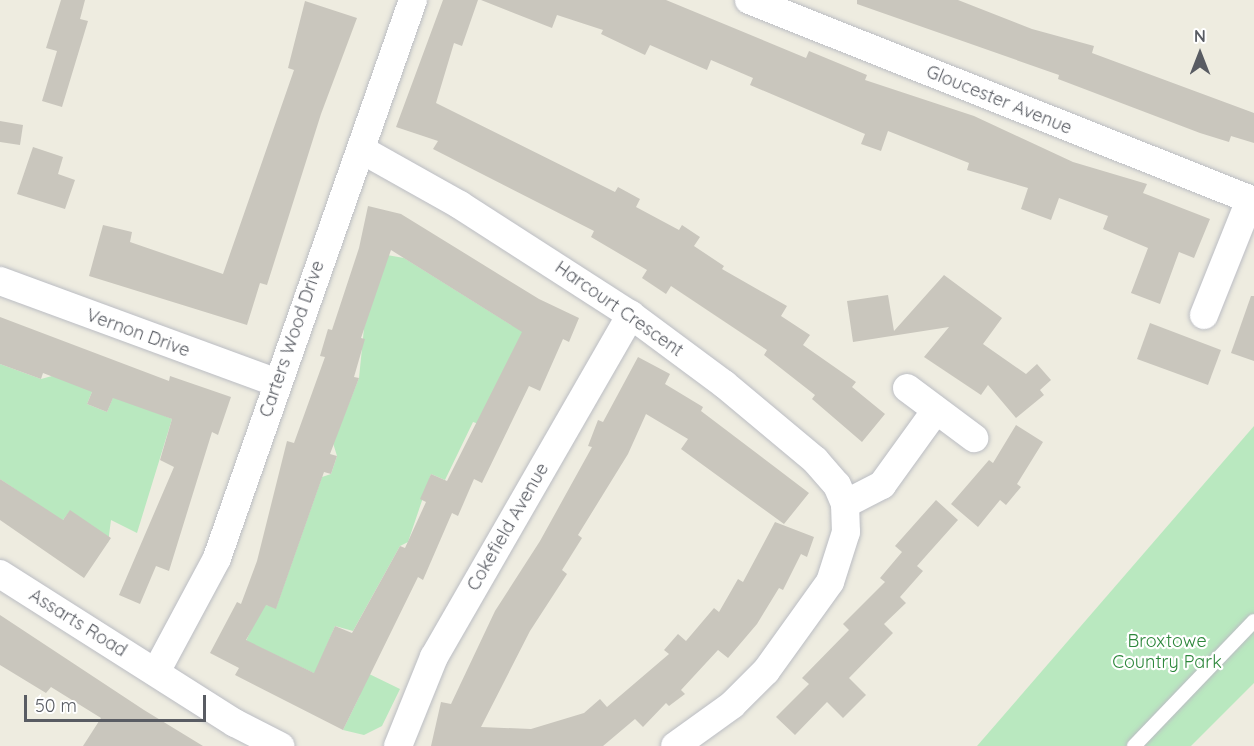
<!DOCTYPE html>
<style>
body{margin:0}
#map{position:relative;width:1254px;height:746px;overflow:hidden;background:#eeece0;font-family:Quicksand,sans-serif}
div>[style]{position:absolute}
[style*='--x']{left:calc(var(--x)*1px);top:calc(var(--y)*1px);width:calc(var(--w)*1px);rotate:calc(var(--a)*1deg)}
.green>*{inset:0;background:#b9e8bf}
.building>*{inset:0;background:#c9c6bd}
.roads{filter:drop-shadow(0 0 2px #bbbdc3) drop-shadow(0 0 2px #bbbdc3)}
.service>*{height:14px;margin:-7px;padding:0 7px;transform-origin:7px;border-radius:7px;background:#fff}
.minor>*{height:28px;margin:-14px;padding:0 14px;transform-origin:14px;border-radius:14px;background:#fff}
span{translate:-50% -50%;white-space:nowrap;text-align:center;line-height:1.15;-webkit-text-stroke:4.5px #fff;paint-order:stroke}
.street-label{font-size:18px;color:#595c63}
.park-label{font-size:18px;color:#2d873b}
.north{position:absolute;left:1170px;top:24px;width:60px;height:60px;-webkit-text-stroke:4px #fff;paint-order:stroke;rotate:0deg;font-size:16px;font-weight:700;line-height:24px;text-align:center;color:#595c63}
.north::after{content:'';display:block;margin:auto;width:21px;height:27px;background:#595c63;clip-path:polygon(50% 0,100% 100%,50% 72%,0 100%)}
.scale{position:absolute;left:24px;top:695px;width:182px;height:27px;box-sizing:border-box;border:3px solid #595c63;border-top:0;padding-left:8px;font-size:18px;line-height:21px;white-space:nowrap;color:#595c63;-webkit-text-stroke:4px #fff;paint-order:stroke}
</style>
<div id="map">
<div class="green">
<i style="clip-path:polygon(387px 255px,404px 258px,511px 325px,547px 332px,479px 424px,473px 422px,445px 480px,431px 474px,408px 542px,400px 546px,353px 631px,335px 626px,324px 652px,400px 689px,382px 726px,364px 735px,343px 730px,360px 695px,246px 641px,263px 604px,276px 608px,322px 477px,331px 474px,337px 456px,333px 443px,359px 378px,364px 328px)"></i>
<i style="clip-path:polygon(0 364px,41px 379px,52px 376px,94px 387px,87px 404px,107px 412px,114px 395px,172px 419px,137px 533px,111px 520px,108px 543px,70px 511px,62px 521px,0 479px)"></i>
<i style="clip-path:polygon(1254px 426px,1254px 683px,1191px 746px,977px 746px)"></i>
</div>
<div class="building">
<i style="clip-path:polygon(61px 0,85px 0,80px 19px,88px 21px,62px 107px,42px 101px,57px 51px,46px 48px)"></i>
<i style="clip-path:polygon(443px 0,478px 0,462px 46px,454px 43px,436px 103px,615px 192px,618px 187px,640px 199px,636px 207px,679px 230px,682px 225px,700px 237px,694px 246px,724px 266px,722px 269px,787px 306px,781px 316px,810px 335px,803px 345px,856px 382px,852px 387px,885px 414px,862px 442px,812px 399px,815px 395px,764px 355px,767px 350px,671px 286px,666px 294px,642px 278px,647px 270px,591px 237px,594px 231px,433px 149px,438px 141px,396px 127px)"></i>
<i style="clip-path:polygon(481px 0,666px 0,806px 58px,809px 51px,867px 75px,865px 80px,974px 116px,1073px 162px,1147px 184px,1143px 193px,1210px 219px,1194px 258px,1179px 252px,1160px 304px,1131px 293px,1148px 248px,1103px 229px,1108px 216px,1059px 198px,1051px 220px,1021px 209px,1028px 188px,967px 170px,969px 163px,888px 131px,881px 151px,861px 144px,865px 134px,750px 85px,753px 78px,711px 60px,707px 70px,650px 45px,645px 55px,601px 34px,603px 30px,557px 15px,552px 28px)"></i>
<i style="clip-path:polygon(857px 0,958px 0,1032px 29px,1094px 46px,1092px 53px,1254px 113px,1254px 143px,1231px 136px,1229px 142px,1200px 133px,1058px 79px,1059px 75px,857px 4px)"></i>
<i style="clip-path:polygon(305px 1px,357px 18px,321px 114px,267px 285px,260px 283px,247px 325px,89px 276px,103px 225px,132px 232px,130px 242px,223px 274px,294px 70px,288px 68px)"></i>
<i style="clip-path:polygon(0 121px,23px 125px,20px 145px,0 142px)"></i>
<i style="clip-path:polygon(33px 147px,63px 157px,58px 174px,75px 180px,65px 209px,17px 194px)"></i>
<i style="clip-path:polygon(evenodd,368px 206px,401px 214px,539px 299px,579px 318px,569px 342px,563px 339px,540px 391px,529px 386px,482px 483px,474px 479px,458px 516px,452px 513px,423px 580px,418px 577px,343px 730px,235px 675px,239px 668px,210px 653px,237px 602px,241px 604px,257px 561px,287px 441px,294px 443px,325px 357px,320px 356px,328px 329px,332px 330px,359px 248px,368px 206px,391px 250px,522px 332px,447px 481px,431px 474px,420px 499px,426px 502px,405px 548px,400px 546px,352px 633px,335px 626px,314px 673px,246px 640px,266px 605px,276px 609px,324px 472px,331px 474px,337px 456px,330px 454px,359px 378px,354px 377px,365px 339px,361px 338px,391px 250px)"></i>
<i style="clip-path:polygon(944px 275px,1002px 318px,983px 344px,1026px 374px,1037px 364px,1051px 380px,1040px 390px,1044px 395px,1016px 418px,988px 385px,981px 395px,924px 357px,949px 327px,853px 342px,847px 301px,888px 295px,894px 331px)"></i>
<i style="clip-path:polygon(1251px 296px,1254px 296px,1254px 361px,1231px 353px)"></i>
<i style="clip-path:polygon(0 317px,169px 381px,170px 376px,231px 397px,218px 435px,212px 432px,169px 571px,156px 566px,140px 604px,119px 595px,174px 467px,160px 460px,172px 419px,113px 398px,107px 412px,87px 404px,92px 392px,43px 373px,41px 379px,0 364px)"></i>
<i style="clip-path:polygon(1150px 323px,1221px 350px,1208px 385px,1137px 359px)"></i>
<i style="clip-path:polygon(638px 357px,670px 374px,665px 384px,703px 407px,701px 411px,809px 493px,784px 524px,681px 449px,688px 439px,646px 414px,628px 454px,578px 535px,582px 538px,562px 570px,567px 574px,530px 631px,481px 727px,531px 729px,584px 713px,600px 699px,607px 707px,669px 654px,664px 650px,678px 634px,686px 641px,714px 608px,719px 612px,738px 579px,743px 582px,775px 522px,814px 537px,807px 557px,801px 554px,783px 590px,779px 588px,757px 624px,728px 658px,718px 650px,681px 690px,685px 694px,669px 706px,666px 703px,643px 727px,635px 719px,603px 746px,431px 746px,441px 702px,451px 704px,495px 611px,540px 541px,592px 447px,588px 446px,598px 420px,603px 422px)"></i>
<i style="clip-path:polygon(1016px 425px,1043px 442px,1017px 484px,1021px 487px,1006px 505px,1000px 500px,978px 527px,951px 504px,989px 460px,993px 463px)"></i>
<i style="clip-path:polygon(0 479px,63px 520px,70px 510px,111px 538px,84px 578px,0 520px)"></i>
<i style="clip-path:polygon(936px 500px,958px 520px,917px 566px,923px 571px,900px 597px,906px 603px,884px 624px,893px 633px,849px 678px,866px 695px,843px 718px,827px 702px,795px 735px,776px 717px,809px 684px,802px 678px,849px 630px,843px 624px,885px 582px,880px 578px,902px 552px,895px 546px)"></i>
<i style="clip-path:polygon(0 615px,144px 710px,203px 746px,83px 746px,101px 718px,51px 687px,46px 693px,0 665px)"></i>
</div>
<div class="roads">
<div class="service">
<i style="--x:1134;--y:746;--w:173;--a:-46.2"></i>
</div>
<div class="minor">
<i style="--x:749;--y:0;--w:544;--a:21.7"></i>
<i style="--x:362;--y:150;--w:112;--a:29.3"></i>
<i style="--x:460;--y:205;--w:203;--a:32.8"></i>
<i style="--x:631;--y:315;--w:116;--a:36.6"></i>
<i style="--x:724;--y:384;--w:119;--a:39.9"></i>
<i style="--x:815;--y:460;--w:33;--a:49"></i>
<i style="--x:837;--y:485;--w:21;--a:67"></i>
<i style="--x:845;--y:504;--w:28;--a:88"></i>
<i style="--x:846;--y:532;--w:52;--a:107.7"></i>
<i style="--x:830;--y:582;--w:110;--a:125.7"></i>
<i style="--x:766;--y:671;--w:48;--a:135"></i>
<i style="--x:732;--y:705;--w:70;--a:144.3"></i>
<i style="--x:0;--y:281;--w:295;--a:20.2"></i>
<i style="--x:1204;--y:315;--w:124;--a:-68.2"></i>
<i style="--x:907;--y:388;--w:84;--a:36.7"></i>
<i style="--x:845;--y:504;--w:42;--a:-27.2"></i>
<i style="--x:882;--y:485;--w:92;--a:-54.2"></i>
<i style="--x:0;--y:574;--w:278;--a:32.4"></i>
<i style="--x:235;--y:723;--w:51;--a:27.1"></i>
<i style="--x:156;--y:672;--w:129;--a:-61.8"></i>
<i style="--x:217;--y:558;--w:591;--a:-70.65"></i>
<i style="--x:398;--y:746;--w:96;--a:-68"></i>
<i style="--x:434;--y:657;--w:395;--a:-60.1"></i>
</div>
</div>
<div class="street-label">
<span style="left:999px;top:100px;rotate:22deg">Gloucester Avenue</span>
<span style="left:619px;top:309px;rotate:35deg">Harcourt Crescent</span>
<span style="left:138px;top:333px;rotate:20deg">Vernon Drive</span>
<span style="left:292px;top:339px;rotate:-71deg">Carters Wood Drive</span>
<span style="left:508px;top:527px;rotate:-60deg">Cokefield Avenue</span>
<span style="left:78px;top:623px;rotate:32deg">Assarts Road</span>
</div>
<div class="park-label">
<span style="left:1167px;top:652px">Broxtowe<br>Country Park</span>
</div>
<div class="north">N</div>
<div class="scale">50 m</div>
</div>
